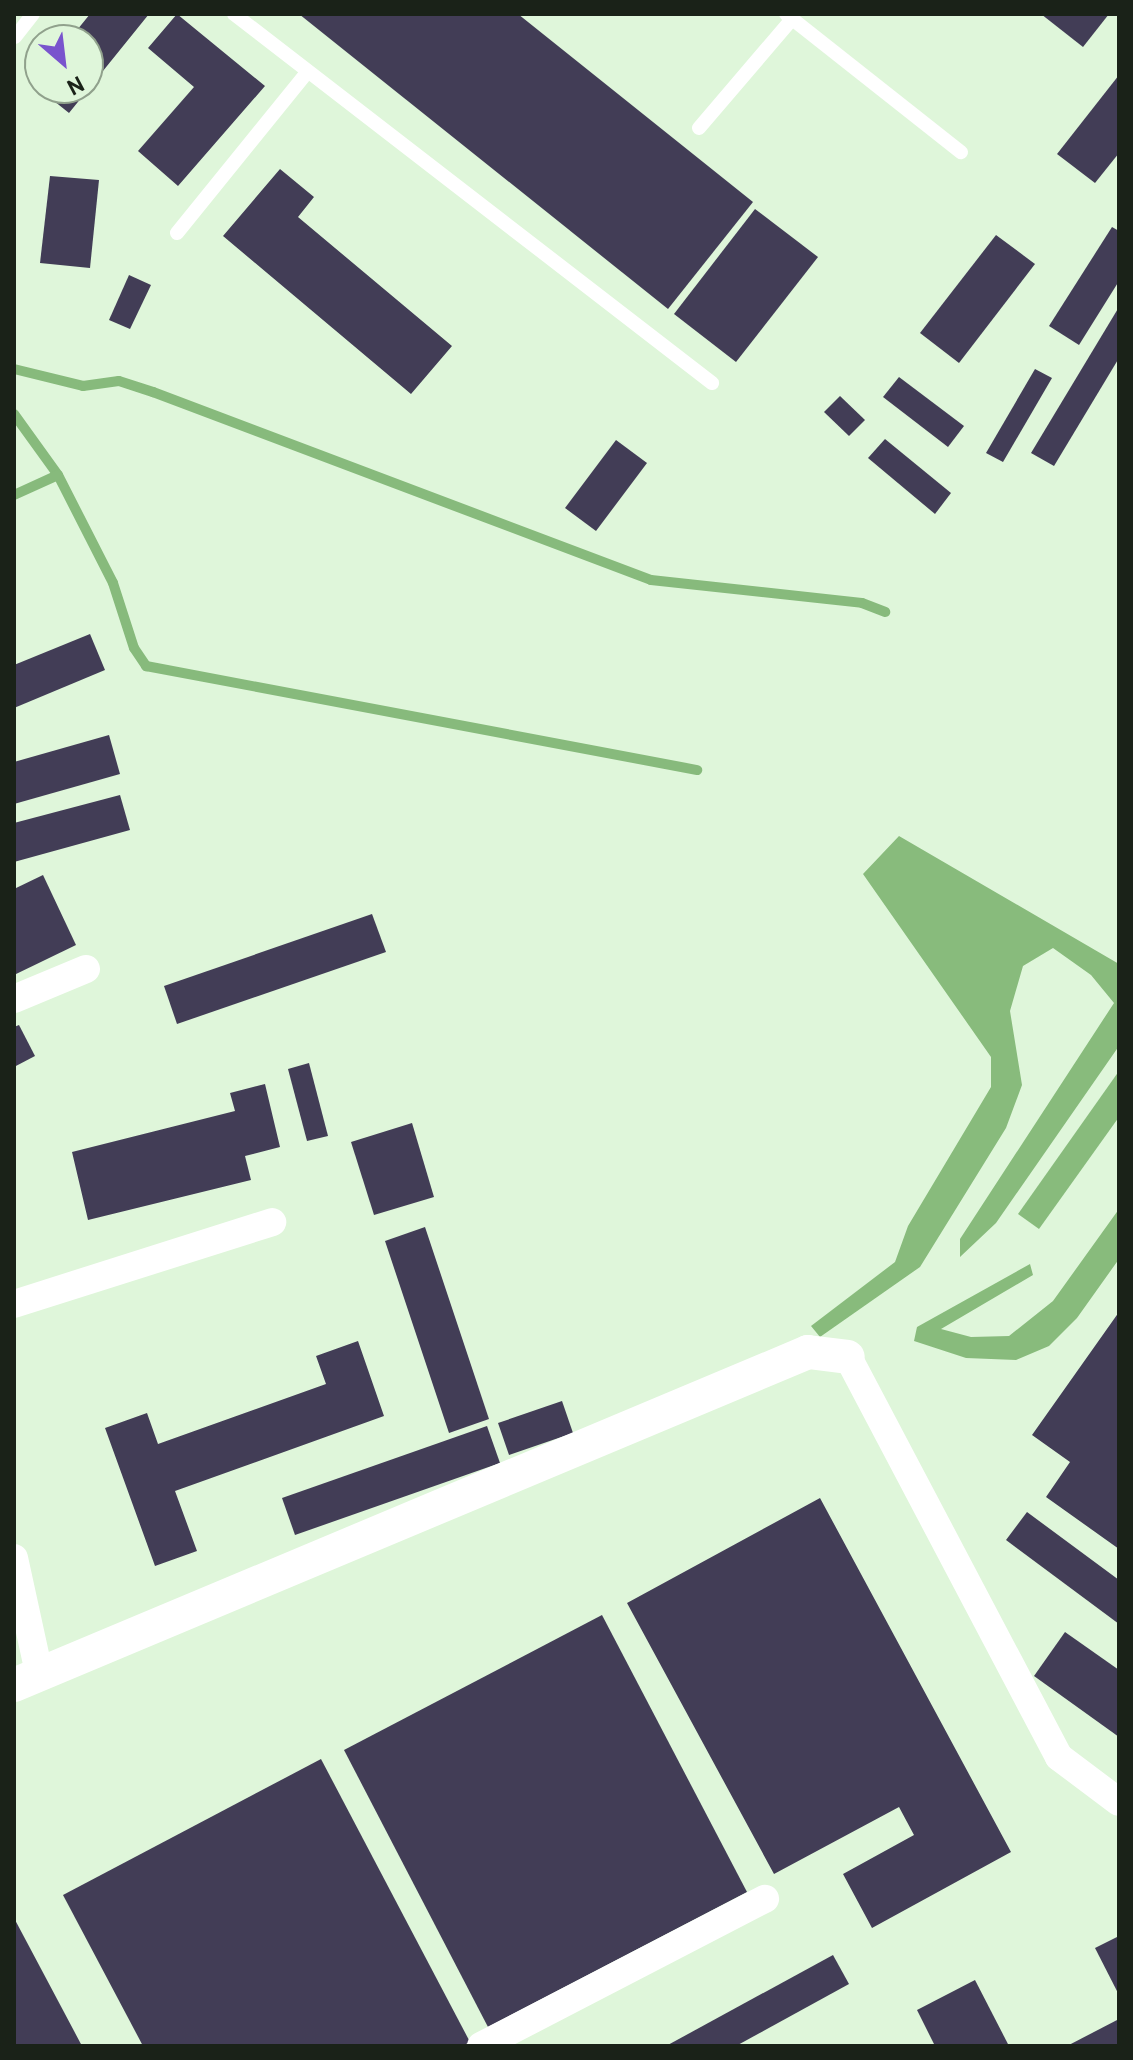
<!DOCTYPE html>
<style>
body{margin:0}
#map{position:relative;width:1133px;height:2060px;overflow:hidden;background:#dff6da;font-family:Overpass,sans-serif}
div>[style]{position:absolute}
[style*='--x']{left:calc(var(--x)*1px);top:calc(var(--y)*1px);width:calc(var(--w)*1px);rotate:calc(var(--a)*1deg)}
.forest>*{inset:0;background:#88bb7c}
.stream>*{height:10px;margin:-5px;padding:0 5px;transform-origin:5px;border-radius:5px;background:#87ba7c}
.building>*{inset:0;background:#423d56}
.service>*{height:14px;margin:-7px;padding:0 7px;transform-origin:7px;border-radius:7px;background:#fff}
.minor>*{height:28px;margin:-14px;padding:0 14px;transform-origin:14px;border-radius:14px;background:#fff}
.tertiary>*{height:34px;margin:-17px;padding:0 17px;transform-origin:17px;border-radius:17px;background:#fff}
span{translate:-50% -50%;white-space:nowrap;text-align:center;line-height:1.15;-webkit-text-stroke:8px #dff6da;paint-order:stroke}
.frame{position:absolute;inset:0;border:16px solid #1a2218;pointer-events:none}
.north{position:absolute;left:24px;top:24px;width:80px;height:80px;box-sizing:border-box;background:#dff6da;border:2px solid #90a18c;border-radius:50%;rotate:152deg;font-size:22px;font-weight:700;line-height:32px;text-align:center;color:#1a2218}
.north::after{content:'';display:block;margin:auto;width:28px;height:36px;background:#7954cd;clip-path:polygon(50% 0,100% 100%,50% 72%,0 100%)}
</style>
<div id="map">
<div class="forest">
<i style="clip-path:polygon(899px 836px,1119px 964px,1119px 1046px,996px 1223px,960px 1257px,960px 1239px,1114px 1003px,1091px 975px,1053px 948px,1023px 966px,1010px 1011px,1022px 1085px,1006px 1128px,920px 1267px,820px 1337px,811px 1326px,895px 1262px,908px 1226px,991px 1087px,991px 1057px,863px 874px)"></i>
<i style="clip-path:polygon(1119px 1071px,1119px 1117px,1039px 1229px,1018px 1214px)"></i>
<i style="clip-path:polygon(1119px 1209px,1119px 1259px,1077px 1318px,1049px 1346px,1016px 1360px,966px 1358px,914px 1341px,917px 1327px,1030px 1264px,1033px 1275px,941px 1329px,971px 1337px,1009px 1336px,1053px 1301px)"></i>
</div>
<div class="stream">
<i style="--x:14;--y:369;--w:71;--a:13.8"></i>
<i style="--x:83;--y:386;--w:36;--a:-8"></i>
<i style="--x:119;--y:381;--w:36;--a:18"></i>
<i style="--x:153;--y:392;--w:532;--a:20.68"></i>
<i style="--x:651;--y:580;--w:212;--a:6.2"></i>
<i style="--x:862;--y:603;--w:25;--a:21"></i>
<i style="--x:14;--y:414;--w:75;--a:54.2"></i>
<i style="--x:58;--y:475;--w:121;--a:63"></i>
<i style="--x:113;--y:583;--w:68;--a:72.1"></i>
<i style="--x:134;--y:648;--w:22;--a:56"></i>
<i style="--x:146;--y:666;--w:561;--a:10.69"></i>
<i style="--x:14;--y:495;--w:48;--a:-24.4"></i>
</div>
<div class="building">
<i style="clip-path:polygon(90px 14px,149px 14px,69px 113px,29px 81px,40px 68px,40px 88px,88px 88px,88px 40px,69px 40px)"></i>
<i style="clip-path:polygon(177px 14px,265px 86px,178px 186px,138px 151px,194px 87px,148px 48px)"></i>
<i style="clip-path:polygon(299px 14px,518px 14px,753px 202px,668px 309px)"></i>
<i style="clip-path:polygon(1041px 14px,1109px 14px,1083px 47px)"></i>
<i style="clip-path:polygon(1119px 75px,1119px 153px,1095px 183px,1057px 154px)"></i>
<i style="clip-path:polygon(280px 169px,314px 197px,298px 217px,452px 346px,411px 394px,223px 236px)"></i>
<i style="clip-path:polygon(50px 176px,99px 180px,90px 268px,40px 263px)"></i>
<i style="clip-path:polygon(755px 209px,818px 257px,736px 362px,674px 314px)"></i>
<i style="clip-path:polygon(1112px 227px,1119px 231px,1119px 281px,1079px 345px,1049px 326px)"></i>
<i style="clip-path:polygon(996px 235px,1035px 264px,959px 363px,920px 333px)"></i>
<i style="clip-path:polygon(129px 275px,151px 285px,130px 329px,109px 320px)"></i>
<i style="clip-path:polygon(1119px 307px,1119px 358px,1054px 466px,1031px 453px)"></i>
<i style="clip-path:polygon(1035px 369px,1052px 378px,1003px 462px,986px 453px)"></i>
<i style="clip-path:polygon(899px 377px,964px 426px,948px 447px,883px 397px)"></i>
<i style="clip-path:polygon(840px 396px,865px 420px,849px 436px,824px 412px)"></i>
<i style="clip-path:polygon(885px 439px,951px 493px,935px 514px,868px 458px)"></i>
<i style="clip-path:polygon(616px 440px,647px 463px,596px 531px,565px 508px)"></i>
<i style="clip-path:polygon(90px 634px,105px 670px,14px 708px,14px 665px)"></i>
<i style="clip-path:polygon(109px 735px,120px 774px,14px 804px,14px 762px)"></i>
<i style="clip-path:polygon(120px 795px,130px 830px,14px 862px,14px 823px)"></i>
<i style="clip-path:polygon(43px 875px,76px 945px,14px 975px,14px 889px)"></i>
<i style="clip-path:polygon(372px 914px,386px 952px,177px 1024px,164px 986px)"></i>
<i style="clip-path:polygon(19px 1025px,35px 1056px,14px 1067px,14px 1027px)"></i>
<i style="clip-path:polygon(309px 1063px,328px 1136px,307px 1141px,288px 1069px)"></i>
<i style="clip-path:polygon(265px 1084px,280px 1147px,245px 1156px,251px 1180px,88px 1220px,72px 1152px,235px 1111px,230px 1093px)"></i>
<i style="clip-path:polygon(412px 1123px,434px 1197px,374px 1215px,351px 1142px)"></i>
<i style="clip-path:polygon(425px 1227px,489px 1419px,449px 1433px,385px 1241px)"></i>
<i style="clip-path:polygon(1119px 1312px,1119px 1549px,1046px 1497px,1070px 1462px,1032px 1435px)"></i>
<i style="clip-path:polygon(358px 1341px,384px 1416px,175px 1491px,197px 1551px,155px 1566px,105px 1428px,147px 1413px,158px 1444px,326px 1384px,316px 1356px)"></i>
<i style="clip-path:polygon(562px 1401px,573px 1433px,509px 1455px,498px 1423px)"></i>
<i style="clip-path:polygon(487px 1426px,500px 1463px,295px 1535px,282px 1498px)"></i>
<i style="clip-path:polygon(820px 1498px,1011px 1852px,872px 1928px,843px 1874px,914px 1835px,899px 1807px,774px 1874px,627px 1603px)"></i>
<i style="clip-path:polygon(1027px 1512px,1119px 1580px,1119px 1624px,1006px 1540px)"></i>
<i style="clip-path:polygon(602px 1615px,747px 1892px,488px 2027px,344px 1750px)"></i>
<i style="clip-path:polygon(1065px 1632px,1119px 1670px,1119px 1737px,1034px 1676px)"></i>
<i style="clip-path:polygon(321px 1759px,470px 2042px,462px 2046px,143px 2046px,63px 1895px)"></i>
<i style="clip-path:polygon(14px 1918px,82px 2046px,14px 2046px)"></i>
<i style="clip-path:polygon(1119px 1936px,1119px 1995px,1095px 1948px)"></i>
<i style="clip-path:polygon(833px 1955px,849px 1984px,736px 2046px,666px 2046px)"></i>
<i style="clip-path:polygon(975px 1980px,1009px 2046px,935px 2046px,917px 2010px)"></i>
<i style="clip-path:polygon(1119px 2019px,1119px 2046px,1067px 2046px)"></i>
</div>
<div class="service">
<i style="--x:234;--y:14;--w:604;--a:37.67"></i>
<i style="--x:786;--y:14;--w:223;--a:38.3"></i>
<i style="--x:15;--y:37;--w:29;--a:-52"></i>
<i style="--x:699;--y:128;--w:143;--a:-49.5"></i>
<i style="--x:177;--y:233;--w:208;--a:-51"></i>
</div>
<div class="minor">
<i style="--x:14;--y:999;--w:78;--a:-22.6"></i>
<i style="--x:14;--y:1304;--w:271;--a:-17.6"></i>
<i style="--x:848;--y:1357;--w:452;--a:62.2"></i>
<i style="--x:1059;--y:1757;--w:75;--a:36.9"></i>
<i style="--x:14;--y:1558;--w:118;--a:77.7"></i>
<i style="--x:481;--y:2046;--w:320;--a:-27.4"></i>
</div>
<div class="tertiary">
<i style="--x:14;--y:1685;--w:861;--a:-22.75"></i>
<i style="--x:808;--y:1352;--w:40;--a:7.1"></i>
</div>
<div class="frame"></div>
<div class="north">N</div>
</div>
